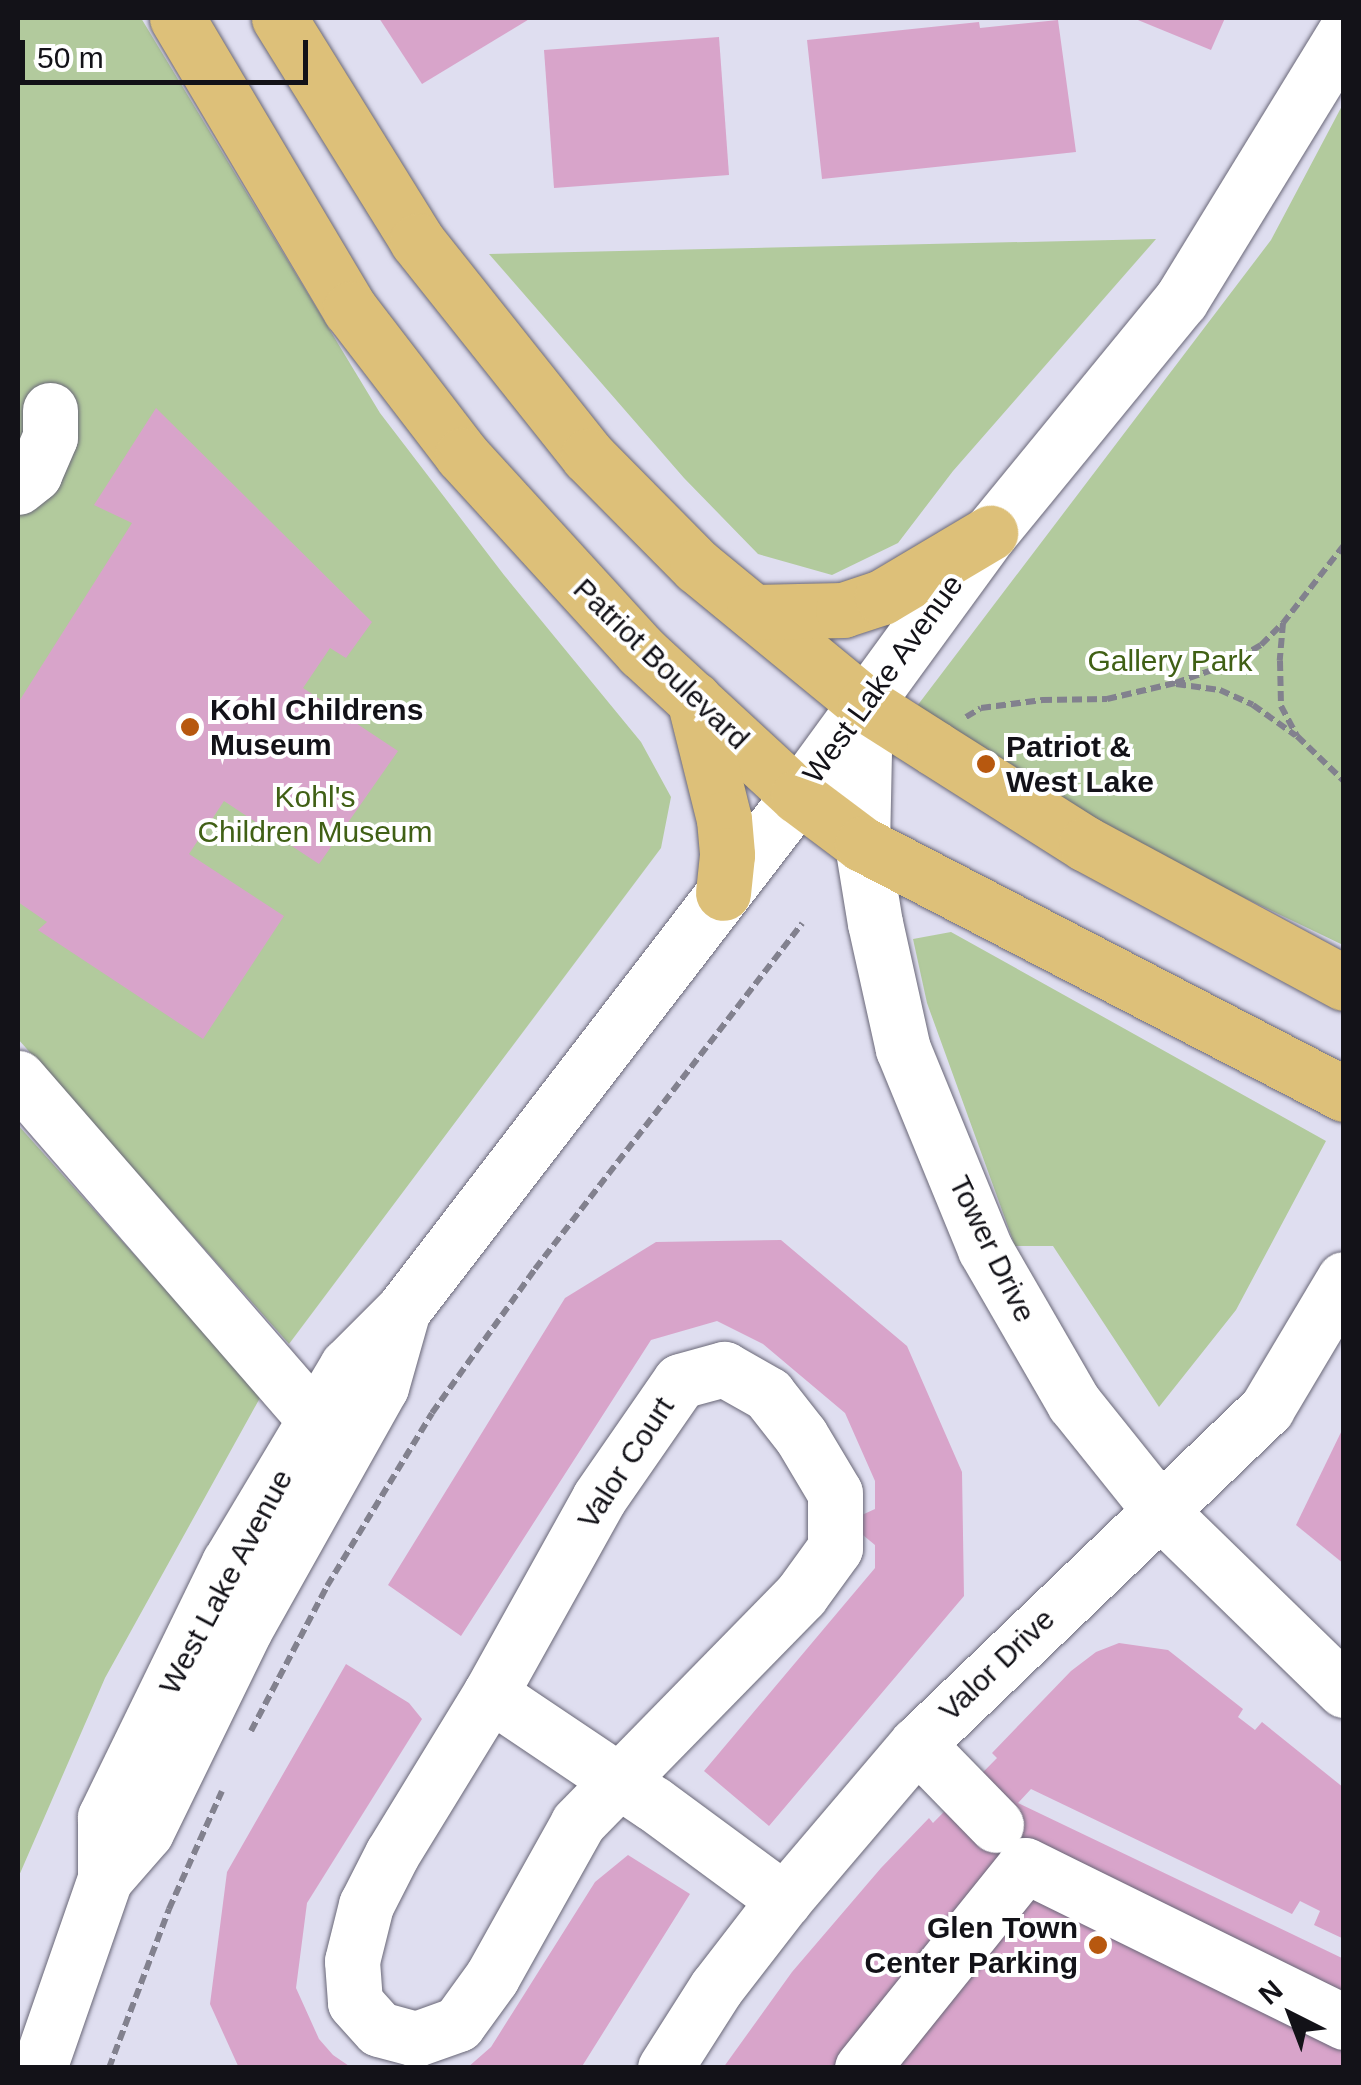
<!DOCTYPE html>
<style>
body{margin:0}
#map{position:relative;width:1361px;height:2085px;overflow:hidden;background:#dfdef0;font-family:Arial,sans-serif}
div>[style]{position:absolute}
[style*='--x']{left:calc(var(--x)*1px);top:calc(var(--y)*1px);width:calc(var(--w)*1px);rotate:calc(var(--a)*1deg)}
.green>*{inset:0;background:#b2ca9d}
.building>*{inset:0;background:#d8a4ca}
.path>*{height:6px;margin-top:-3px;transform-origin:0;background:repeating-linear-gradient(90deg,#82818e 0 10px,transparent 0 15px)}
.roads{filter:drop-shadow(0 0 2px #696777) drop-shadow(0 0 2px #696777)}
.minor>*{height:55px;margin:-27.5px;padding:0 27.5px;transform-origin:27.5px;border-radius:27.5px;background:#fff}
.major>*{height:55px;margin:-27.5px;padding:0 27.5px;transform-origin:27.5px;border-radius:27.5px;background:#ddc079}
.dots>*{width:28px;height:28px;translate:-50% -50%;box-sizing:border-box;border:5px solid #fff;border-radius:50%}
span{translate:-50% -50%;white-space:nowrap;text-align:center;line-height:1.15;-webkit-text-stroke:8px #fff;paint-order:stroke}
.park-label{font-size:30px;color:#406015}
.street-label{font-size:30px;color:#131218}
.poi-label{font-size:30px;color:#131218;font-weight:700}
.left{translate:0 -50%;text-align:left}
.right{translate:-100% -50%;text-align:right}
.frame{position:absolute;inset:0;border:20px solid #131218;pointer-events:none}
.north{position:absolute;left:1241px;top:1965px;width:100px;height:100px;-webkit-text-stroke:8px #fff;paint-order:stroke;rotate:318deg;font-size:28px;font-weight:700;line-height:40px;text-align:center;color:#131218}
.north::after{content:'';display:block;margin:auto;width:35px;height:45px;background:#131218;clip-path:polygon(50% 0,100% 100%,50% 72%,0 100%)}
.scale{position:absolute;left:20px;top:40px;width:288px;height:45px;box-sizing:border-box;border:5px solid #131218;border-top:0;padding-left:12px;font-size:30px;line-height:35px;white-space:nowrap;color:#131218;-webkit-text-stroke:8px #fff;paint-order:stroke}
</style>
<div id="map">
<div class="green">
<i style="clip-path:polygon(18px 18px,141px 18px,380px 413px,504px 575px,641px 742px,671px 797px,661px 848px,289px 1344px,18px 1039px)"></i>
<i style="clip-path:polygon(1343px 104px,1343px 945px,1107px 832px,914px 710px,1271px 240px)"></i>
<i style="clip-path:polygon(1156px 239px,953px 471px,898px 543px,832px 575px,758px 554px,684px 478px,489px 254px)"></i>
<i style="clip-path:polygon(951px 932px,1326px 1141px,1236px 1310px,1159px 1407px,1053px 1246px,1015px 1246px,927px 1003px,913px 939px)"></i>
<i style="clip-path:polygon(18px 1125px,261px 1396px,105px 1678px,18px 1878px)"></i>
</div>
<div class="building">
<i style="clip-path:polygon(379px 18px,531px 18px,422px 84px)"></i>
<i style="clip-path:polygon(1133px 18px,1225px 18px,1211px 50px)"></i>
<i style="clip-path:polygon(1058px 20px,1076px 152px,822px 179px,807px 40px,979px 22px,980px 28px)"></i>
<i style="clip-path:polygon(719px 37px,729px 175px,554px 188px,544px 50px)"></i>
<i style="clip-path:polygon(156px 408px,372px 622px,346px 658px,330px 648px,303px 688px,398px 751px,319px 864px,224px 801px,189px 854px,284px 916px,203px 1039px,38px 930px,47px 922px,18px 902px,18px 703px,132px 523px,94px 505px)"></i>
<i style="clip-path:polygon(781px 1240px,907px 1346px,962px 1472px,964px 1596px,769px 1826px,704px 1771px,875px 1568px,875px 1545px,858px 1531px,853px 1519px,875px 1509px,875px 1481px,845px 1413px,763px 1344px,717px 1321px,651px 1340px,461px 1636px,388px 1585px,565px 1298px,656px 1242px)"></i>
<i style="clip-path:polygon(1344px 1426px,1344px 1564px,1296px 1525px)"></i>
<i style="clip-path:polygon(1119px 1643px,1168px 1650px,1243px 1709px,1238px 1717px,1255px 1730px,1262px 1722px,1344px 1788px,1344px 1939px,1314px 1925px,1320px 1911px,1300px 1901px,1292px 1914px,1031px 1789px,1018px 1803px,1344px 1959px,1344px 2068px,723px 2068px,792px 1972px,881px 1868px,929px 1818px,933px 1823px,997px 1758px,992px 1753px,1071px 1671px,1096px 1652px)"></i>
<i style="clip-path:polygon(346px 1664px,409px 1703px,422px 1719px,307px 1903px,296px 1988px,319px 2039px,333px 2055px,352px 2068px,239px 2068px,210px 2004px,227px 1872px)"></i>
<i style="clip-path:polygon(628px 1855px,690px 1894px,581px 2068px,467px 2068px,491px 2047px,595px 1882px)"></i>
</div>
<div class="path">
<i style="--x:1344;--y:545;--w:99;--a:128"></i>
<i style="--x:1283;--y:623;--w:38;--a:95"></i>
<i style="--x:1280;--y:661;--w:45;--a:88.7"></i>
<i style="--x:1281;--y:706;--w:34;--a:62"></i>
<i style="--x:1297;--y:736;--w:65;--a:43.8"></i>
<i style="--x:1176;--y:684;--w:44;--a:7.8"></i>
<i style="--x:1220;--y:690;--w:36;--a:24"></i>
<i style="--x:1253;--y:705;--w:52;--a:35.5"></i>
<i style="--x:966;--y:717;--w:17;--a:-31"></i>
<i style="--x:981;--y:708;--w:62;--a:-7.5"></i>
<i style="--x:1042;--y:700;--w:65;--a:-0.9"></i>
<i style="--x:1107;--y:699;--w:70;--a:-13.2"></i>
<i style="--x:1175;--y:683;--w:54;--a:-19.4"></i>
<i style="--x:1226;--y:665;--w:40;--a:-29.7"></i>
<i style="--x:1261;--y:645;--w:31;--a:-45"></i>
<i style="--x:251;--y:1731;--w:164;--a:-62.3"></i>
<i style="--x:327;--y:1586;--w:202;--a:-58.7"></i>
<i style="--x:432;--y:1413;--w:177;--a:-54.4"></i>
<i style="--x:535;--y:1269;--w:437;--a:-52.3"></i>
<i style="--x:109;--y:2068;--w:170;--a:-69.3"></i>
<i style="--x:169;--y:1909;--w:129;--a:-65.8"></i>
</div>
<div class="roads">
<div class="minor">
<i style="--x:18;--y:487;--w:21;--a:-39"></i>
<i style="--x:34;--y:474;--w:40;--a:-66.6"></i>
<i style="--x:50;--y:437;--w:27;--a:-90"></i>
<i style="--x:865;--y:704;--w:140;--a:91.2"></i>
<i style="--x:862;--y:844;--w:80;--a:80.7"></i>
<i style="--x:875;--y:923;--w:129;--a:77.5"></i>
<i style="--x:903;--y:1049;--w:216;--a:67.7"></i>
<i style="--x:985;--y:1249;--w:178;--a:60"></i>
<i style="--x:1074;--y:1403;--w:141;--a:51.3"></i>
<i style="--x:1162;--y:1513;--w:254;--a:44.2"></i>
<i style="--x:18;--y:1078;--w:453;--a:49"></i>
<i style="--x:724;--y:1369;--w:51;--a:29.6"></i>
<i style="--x:768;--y:1394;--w:53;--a:51.8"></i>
<i style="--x:801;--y:1436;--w:66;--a:59.2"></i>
<i style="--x:835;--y:1493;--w:55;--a:90"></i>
<i style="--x:835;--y:1548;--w:58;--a:125.9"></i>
<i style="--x:801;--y:1595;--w:319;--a:134.4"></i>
<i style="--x:578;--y:1823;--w:176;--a:119.2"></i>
<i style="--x:492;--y:1977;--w:58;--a:125.9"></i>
<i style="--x:458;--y:2024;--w:45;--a:160.3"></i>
<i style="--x:416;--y:2039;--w:38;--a:-165"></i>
<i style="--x:379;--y:2029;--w:36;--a:-132"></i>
<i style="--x:355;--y:2002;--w:41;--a:-94.2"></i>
<i style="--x:352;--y:1961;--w:58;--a:-76"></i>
<i style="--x:366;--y:1905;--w:57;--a:-63"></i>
<i style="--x:392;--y:1854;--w:188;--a:-58.5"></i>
<i style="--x:490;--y:1694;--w:224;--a:-60.9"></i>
<i style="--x:599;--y:1498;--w:142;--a:-55.3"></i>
<i style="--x:680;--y:1381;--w:46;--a:-15.3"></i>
<i style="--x:490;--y:1694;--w:197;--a:33.9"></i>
<i style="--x:654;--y:1804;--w:162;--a:36.4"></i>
<i style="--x:917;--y:1744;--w:113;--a:45.7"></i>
<i style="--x:105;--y:1879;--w:62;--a:-48.9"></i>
<i style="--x:146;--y:1832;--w:226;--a:-64"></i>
<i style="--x:245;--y:1629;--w:278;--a:-60.7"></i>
<i style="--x:381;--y:1387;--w:77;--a:-74.2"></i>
<i style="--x:39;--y:2068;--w:200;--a:-70.8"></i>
<i style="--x:105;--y:1879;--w:62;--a:-90"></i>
<i style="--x:105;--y:1817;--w:283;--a:-64"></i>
<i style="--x:229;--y:1563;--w:230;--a:-59.1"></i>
<i style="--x:347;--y:1366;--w:79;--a:-45"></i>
<i style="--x:403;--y:1310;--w:648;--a:-52.46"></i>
<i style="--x:798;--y:796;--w:326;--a:-53.9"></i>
<i style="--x:990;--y:533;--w:301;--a:-50.7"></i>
<i style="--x:1181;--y:300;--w:312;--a:-58.5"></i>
<i style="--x:665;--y:2068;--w:95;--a:-57.5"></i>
<i style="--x:716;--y:1988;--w:111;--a:-52.3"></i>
<i style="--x:784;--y:1900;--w:205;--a:-49.6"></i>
<i style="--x:917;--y:1744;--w:485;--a:-43.8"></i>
<i style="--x:1267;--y:1408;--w:150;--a:-59.2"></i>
<i style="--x:862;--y:2068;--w:260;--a:-51.2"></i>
<i style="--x:1025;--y:1865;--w:356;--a:26.2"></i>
</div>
<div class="major">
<i style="--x:177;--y:18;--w:339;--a:59.3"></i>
<i style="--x:350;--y:309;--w:184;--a:52.5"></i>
<i style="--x:462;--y:455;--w:267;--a:47.6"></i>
<i style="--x:642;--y:652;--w:212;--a:42.7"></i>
<i style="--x:798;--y:796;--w:80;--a:36.9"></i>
<i style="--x:862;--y:844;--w:543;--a:27.41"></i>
<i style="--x:279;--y:18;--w:262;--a:58.2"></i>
<i style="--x:417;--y:241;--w:275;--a:51.5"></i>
<i style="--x:588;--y:456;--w:155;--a:45.3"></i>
<i style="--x:697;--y:566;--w:217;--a:39.4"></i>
<i style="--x:865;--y:704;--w:82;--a:32.5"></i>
<i style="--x:934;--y:748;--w:180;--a:32.3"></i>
<i style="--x:1086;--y:844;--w:293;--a:28.3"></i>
<i style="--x:754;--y:612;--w:89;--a:-1.3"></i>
<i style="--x:843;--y:610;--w:41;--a:-18.4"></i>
<i style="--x:882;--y:597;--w:126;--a:-30.7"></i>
<i style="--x:694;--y:699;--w:124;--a:76"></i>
<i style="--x:724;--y:819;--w:36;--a:85"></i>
<i style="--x:727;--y:855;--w:38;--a:96"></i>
</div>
</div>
<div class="dots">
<i style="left:190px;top:727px;background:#b7580f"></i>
<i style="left:986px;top:764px;background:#b7580f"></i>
<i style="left:1098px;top:1945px;background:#b7580f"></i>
</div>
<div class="park-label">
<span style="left:1170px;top:661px">Gallery Park</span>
<span style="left:315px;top:814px">Kohl's<br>Children Museum</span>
</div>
<div class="street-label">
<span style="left:661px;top:664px;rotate:44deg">Patriot Boulevard</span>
<span style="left:883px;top:679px;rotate:-54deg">West Lake Avenue</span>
<span style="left:992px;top:1249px;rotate:64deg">Tower Drive</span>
<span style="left:626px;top:1463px;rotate:-57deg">Valor Court</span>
<span style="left:226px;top:1582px;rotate:-62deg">West Lake Avenue</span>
<span style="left:997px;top:1665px;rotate:-44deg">Valor Drive</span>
</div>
<div class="poi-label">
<span class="left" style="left:210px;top:727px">Kohl Childrens<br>Museum</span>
<span class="left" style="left:1006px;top:764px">Patriot &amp;<br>West Lake</span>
<span class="right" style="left:1078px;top:1945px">Glen Town<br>Center Parking</span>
</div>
<div class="frame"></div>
<div class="north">N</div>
<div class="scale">50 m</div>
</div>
